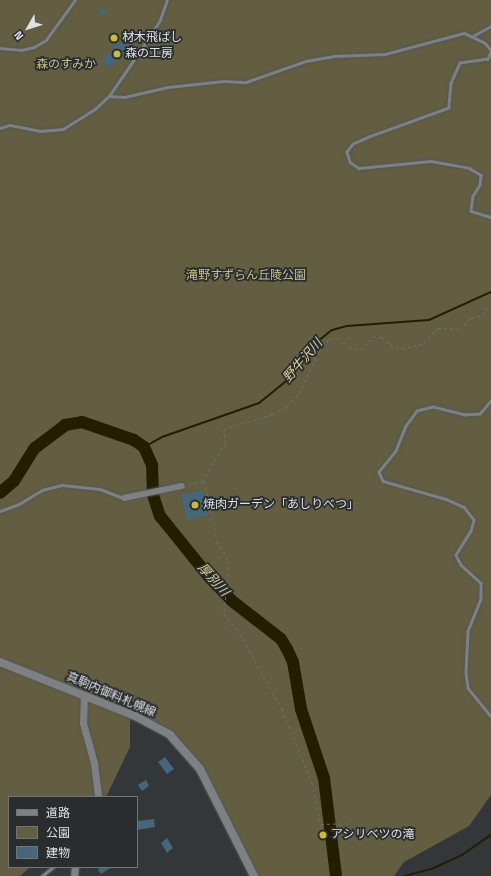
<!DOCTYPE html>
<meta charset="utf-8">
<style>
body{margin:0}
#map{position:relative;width:491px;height:876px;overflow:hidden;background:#33373a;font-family:"Space Grotesk","Noto Sans JP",sans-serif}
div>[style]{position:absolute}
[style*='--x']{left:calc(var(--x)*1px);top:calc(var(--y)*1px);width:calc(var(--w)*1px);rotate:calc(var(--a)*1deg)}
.green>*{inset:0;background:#635e41}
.stream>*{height:2px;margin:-1px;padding:0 1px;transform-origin:1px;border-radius:1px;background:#231e01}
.river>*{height:12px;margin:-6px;padding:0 6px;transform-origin:6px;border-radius:6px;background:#231e01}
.building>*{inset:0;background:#476679}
.path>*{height:1px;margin-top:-0.5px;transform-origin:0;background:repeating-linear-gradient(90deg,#6b6f71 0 3px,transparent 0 6px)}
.roads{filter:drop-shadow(0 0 1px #525657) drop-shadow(0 0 1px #525657)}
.service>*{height:2.5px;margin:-1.25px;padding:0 1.25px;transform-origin:1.25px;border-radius:1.25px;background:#7d8184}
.minor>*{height:5.5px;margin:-2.75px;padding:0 2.75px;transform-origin:2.75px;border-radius:2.75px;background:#7d8184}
.tertiary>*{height:7px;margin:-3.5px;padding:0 3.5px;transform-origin:3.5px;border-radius:3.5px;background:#7d8184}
.secondary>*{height:8px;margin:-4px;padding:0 4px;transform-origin:4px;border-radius:4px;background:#7d8184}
.dots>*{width:11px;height:11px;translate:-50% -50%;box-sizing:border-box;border:2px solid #292d30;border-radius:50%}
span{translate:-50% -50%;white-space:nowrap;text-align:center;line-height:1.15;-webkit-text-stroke:3.5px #292d30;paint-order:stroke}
.poi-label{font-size:12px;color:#dfe2e3}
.left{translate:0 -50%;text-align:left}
.park-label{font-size:12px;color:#cac188}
.street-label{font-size:12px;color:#dfe2e3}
.water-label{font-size:13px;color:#dad297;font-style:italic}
.legend{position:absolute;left:8px;top:796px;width:130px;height:72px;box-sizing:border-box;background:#292d30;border:1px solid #727578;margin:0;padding:5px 7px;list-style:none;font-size:12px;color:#dfe2e3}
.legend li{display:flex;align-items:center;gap:8px;height:20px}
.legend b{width:20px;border:1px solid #727578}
.north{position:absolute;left:8px;top:8px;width:40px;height:40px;-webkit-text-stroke:3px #292d30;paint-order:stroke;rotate:231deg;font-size:11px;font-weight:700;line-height:16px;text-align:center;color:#dfe2e3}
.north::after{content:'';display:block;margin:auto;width:14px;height:18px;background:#dfe2e3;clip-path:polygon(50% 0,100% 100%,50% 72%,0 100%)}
</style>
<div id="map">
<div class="green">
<i style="clip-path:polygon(0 0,491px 0,491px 795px,469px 826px,404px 862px,394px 876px,257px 876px,234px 827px,189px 753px,159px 723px,130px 718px,130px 747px,106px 797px,9px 797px,9px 867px,30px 867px,20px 876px,0 876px)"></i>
</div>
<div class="stream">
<i style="--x:144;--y:447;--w:21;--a:-29"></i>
<i style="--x:162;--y:437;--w:103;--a:-19.3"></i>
<i style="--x:259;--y:403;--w:35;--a:-39"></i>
<i style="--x:286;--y:381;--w:50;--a:-51.5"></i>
<i style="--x:317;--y:342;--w:19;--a:-39"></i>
<i style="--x:332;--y:330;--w:16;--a:-15"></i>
<i style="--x:347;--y:326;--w:82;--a:-4.2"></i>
<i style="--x:429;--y:320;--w:68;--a:-24.3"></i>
<i style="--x:405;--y:876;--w:30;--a:-15"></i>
<i style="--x:434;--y:868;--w:31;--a:-25"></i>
<i style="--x:462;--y:855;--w:35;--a:-35"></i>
</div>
<div class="river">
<i style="--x:0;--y:493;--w:18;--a:-41"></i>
<i style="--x:14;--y:481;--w:39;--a:-58"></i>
<i style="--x:35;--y:448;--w:38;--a:-37"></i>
<i style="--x:65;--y:425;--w:17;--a:-10"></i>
<i style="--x:82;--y:422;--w:55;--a:19.1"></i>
<i style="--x:134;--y:440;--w:12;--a:35"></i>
<i style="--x:144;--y:447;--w:20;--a:66"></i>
<i style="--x:152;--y:465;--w:30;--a:88"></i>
<i style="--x:153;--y:495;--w:22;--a:72"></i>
<i style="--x:160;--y:516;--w:80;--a:51.1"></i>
<i style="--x:210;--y:578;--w:30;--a:46"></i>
<i style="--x:231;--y:600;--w:63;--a:38"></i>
<i style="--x:281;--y:639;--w:12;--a:59"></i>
<i style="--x:287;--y:649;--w:14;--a:65"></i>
<i style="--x:293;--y:662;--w:48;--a:80.3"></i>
<i style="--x:301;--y:709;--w:73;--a:71.6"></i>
<i style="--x:324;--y:778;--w:99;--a:83"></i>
</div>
<div class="building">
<i style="clip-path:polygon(104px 8px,106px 14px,101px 16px,98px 11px)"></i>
<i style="clip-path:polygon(116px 33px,120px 44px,125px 40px,132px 49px,109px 68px,102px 59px,115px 48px,110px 36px)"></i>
<i style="clip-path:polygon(202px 490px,208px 515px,187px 520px,181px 495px)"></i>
<i style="clip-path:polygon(165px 757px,174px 769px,167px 774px,158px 762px)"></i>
<i style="clip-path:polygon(146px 780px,149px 786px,142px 791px,138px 785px)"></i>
<i style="clip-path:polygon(154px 819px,155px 827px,137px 830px,137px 821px)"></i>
<i style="clip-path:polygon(167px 838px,173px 848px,167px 853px,161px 843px)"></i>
<i style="clip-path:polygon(101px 867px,112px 867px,101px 874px,98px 869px)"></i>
</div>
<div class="path">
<i style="--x:224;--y:433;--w:4;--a:-90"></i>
<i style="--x:224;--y:429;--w:51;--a:-17"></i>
<i style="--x:273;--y:414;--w:16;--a:-30"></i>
<i style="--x:287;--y:406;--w:18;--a:-47"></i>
<i style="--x:299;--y:393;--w:47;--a:-64.5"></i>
<i style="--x:319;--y:351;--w:16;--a:-50"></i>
<i style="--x:329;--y:339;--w:10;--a:-6"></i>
<i style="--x:339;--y:338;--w:13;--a:42"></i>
<i style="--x:349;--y:347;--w:12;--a:14"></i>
<i style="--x:361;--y:350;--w:18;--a:-47"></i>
<i style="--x:373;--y:337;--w:9;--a:0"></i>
<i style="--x:382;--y:337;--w:11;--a:45"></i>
<i style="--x:390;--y:345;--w:13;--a:18"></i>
<i style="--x:402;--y:349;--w:23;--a:-15"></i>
<i style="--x:424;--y:343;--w:21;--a:-47"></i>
<i style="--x:438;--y:328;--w:22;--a:3"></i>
<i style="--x:460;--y:329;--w:16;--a:-45"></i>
<i style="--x:471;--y:318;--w:12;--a:-14"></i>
<i style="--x:483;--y:315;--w:14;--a:-56"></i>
<i style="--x:202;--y:481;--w:46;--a:-58.4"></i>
<i style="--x:226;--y:442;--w:9;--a:-103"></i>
<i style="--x:188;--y:484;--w:16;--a:-11"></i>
<i style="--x:204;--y:481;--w:61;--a:77.8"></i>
<i style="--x:217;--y:541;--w:23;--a:59"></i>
<i style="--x:229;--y:561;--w:53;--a:95.4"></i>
<i style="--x:224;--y:614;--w:26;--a:51"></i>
<i style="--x:240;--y:634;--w:86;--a:60.8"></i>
<i style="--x:282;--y:709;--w:80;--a:67.9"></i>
<i style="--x:312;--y:783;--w:53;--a:78.1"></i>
<i style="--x:321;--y:824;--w:25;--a:-2"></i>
</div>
<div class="roads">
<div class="service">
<i style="--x:473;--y:36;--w:21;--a:-29"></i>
<i style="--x:0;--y:48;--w:21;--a:5"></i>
<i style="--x:21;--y:50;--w:13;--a:-13"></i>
<i style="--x:34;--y:47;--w:14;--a:-30"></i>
<i style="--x:46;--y:40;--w:49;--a:-54.1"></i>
<i style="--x:491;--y:52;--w:8;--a:113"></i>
<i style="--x:488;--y:59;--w:28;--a:172"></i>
<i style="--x:460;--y:63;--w:22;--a:114"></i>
<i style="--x:451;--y:83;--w:25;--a:95"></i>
<i style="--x:449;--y:108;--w:85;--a:160.1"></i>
<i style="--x:369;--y:137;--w:17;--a:156"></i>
<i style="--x:353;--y:144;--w:10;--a:127"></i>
<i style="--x:347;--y:152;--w:10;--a:73"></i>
<i style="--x:350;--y:162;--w:11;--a:34"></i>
<i style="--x:359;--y:168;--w:72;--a:-5.6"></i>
<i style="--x:431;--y:161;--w:39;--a:10"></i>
<i style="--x:469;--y:168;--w:14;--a:30"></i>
<i style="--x:481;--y:175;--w:10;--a:96"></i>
<i style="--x:480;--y:185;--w:13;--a:122"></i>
<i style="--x:473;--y:196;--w:15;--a:98"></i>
<i style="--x:471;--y:211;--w:21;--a:17"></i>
<i style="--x:109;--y:96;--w:15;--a:4"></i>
<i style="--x:124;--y:97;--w:45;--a:-12.8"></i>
<i style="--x:168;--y:87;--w:56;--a:-6.1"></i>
<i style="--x:224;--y:81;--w:22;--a:3"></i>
<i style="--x:246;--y:82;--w:64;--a:-19.3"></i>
<i style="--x:306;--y:61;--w:27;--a:-10"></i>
<i style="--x:333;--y:56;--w:52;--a:-2.2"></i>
<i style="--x:385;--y:54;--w:82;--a:-14.9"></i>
<i style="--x:464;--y:33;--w:23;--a:25"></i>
<i style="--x:485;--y:43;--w:9;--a:49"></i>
<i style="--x:0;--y:128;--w:10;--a:-17"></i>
<i style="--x:10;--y:125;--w:31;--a:11"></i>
<i style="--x:40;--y:131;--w:23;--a:-5"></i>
<i style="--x:63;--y:129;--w:38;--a:-32"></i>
<i style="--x:95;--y:109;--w:19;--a:-43"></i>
<i style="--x:109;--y:96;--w:62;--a:-55.5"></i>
<i style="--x:144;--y:45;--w:30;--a:-57"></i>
<i style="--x:160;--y:20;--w:21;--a:-71"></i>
<i style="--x:491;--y:401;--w:17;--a:130"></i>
<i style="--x:480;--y:414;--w:15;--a:176"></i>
<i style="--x:465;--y:415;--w:33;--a:-166"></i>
<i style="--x:433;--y:407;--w:16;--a:166"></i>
<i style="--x:417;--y:411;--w:19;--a:126"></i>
<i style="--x:406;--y:426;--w:27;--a:112"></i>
<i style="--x:396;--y:451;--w:27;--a:129"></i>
<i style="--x:379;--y:472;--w:10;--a:66"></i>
<i style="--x:383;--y:481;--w:66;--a:15.9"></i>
<i style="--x:446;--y:499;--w:20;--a:24"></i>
<i style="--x:464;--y:507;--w:16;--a:52"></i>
<i style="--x:474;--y:520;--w:11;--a:105"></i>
<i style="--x:471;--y:531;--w:28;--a:122"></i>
<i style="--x:456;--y:555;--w:11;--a:63"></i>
<i style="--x:461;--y:565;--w:27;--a:42"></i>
<i style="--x:481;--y:583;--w:16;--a:90"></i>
<i style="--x:481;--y:599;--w:35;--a:112"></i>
<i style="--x:468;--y:632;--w:41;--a:92.8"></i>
<i style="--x:466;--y:673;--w:15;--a:82"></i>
<i style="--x:468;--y:688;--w:36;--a:51"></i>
<i style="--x:0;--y:511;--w:20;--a:-20"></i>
<i style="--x:19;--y:504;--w:27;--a:-31"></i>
<i style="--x:42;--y:490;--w:21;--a:-14"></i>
<i style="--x:62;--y:485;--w:38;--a:6"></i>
<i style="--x:100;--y:489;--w:26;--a:21"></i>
<i style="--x:42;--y:876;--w:14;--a:-39"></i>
</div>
<div class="minor">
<i style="--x:124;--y:498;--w:59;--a:-11.7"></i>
</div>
<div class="tertiary">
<i style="--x:84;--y:695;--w:28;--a:92"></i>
<i style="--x:83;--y:723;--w:41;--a:74.6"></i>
<i style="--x:94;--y:763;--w:34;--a:83"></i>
<i style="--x:74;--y:876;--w:9;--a:-84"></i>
</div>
<div class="secondary">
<i style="--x:0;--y:662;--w:145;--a:21.8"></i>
<i style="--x:135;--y:716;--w:40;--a:28"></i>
<i style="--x:170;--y:735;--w:45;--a:48.6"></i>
<i style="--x:200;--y:769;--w:120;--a:63.2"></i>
</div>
</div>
<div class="dots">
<i style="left:114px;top:38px;background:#ccb939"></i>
<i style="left:117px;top:54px;background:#ccb939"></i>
<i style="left:195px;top:505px;background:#ccb939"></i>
<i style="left:323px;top:835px;background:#ccb939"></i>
</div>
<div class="poi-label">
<span class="left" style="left:122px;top:38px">材木飛ばし</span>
<span class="left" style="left:125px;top:54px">森の工房</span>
<span class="left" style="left:203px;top:505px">焼肉ガーデン「あしりべつ」</span>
<span class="left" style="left:331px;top:835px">アシリベツの滝</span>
</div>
<div class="park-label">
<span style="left:66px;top:65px">森のすみか</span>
<span style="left:246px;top:276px">滝野すずらん丘陵公園</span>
</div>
<div class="street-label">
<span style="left:111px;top:695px;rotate:23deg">真駒内御料札幌線</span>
</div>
<div class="water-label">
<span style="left:303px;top:361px;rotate:-49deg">野牛沢川</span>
<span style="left:213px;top:580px;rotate:48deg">厚別川</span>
</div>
<ul class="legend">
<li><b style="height:5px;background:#7d8184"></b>道路</li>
<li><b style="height:11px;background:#635e41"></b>公園</li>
<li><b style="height:11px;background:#476679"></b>建物</li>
</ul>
<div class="north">N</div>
</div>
